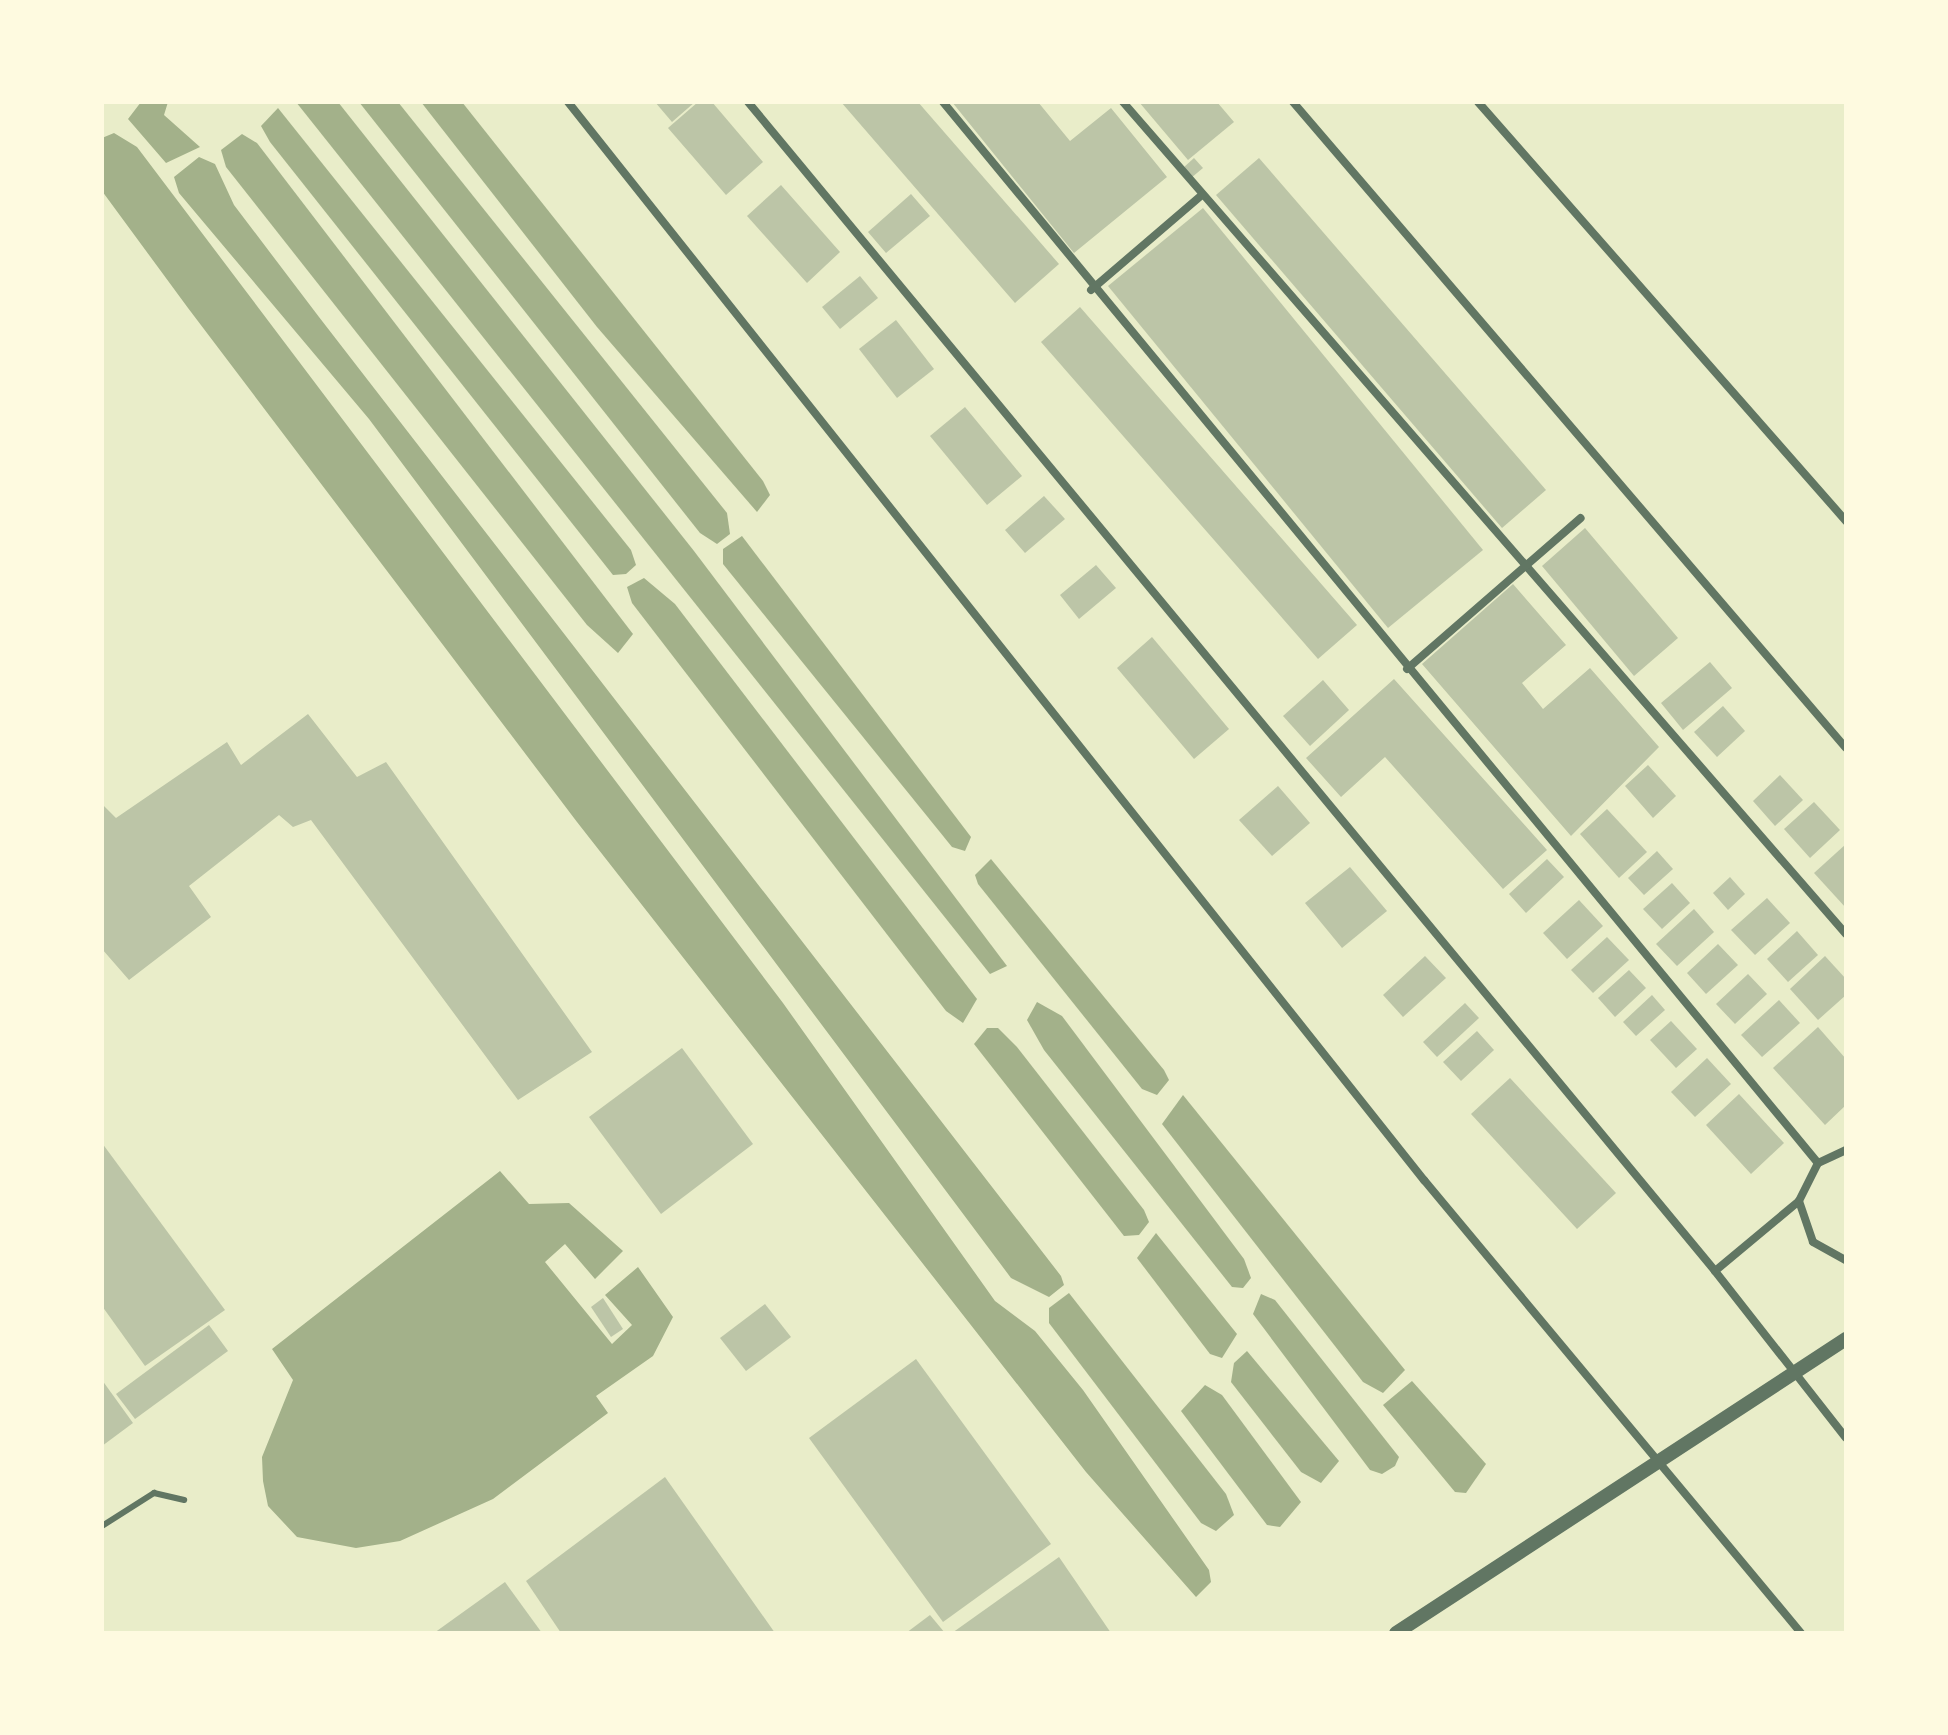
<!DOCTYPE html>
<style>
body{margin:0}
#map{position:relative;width:1948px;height:1735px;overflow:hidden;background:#e9edc9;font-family:Montserrat,sans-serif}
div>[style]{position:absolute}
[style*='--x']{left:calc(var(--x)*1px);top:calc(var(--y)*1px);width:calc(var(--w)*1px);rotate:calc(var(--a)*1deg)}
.water>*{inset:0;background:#a3b18a}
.building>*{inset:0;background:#bcc5a7}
.service>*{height:6px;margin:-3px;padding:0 3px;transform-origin:3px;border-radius:3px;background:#617663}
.minor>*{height:8px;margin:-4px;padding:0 4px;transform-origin:4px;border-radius:4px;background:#617663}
.tertiary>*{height:14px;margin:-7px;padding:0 7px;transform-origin:7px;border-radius:7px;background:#617663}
span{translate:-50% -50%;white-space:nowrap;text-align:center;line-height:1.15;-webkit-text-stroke:7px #fefae0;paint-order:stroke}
.frame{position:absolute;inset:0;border:104px solid #fefae0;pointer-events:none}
</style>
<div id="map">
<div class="water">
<i style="clip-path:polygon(141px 102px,168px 102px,164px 115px,200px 147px,166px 163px,128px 119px)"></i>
<i style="clip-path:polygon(296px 102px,338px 102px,694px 551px,1007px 966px,990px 974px)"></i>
<i style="clip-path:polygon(359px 102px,398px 102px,727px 513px,730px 534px,717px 544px,700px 533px)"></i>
<i style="clip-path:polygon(421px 102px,462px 102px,763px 481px,770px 495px,757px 512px,597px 327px)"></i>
<i style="clip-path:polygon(278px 108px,631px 550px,636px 565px,626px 574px,613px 575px,270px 142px,261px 126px)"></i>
<i style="clip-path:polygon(114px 133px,137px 147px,245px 290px,783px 1003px,995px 1301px,1035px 1331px,1083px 1390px,1209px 1570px,1211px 1582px,1196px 1597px,1086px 1472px,577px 822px,188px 308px,102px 191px,102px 138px)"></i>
<i style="clip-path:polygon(242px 134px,257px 143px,633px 634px,618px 653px,587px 625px,226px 167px,221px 150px)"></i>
<i style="clip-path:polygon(199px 157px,215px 164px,234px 205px,319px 317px,1061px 1276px,1064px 1285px,1049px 1297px,1011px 1278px,369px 419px,179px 193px,174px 177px)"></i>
<i style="clip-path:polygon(742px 536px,971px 837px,965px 851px,952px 847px,723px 564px,723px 549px)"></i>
<i style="clip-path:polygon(644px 578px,675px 604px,977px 999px,963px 1023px,946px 1011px,632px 603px,627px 587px)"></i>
<i style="clip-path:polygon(991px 859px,1164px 1070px,1169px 1080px,1157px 1095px,1142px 1089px,978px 884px,975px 875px)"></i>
<i style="clip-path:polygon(1037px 1002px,1062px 1016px,1244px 1259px,1251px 1278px,1243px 1288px,1232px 1287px,1044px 1050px,1027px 1020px)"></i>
<i style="clip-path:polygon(987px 1028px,998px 1028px,1017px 1047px,1144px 1210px,1149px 1222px,1139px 1235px,1124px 1236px,974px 1044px)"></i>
<i style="clip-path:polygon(1183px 1095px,1405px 1370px,1383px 1393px,1363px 1382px,1162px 1124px)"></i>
<i style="clip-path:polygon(500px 1171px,529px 1204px,569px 1203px,623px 1251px,595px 1279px,565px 1244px,545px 1262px,612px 1344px,632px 1325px,605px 1295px,638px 1267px,673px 1317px,653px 1356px,596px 1396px,608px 1413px,493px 1499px,400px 1541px,356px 1548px,297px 1537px,268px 1506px,263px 1481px,262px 1457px,293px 1380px,272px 1349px)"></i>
<i style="clip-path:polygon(1156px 1233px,1237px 1334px,1222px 1358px,1210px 1354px,1137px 1258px)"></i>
<i style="clip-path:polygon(1069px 1293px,1226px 1494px,1234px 1515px,1216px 1531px,1201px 1523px,1049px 1323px,1049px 1308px)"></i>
<i style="clip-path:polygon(1261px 1294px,1275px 1300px,1399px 1457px,1395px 1466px,1382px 1474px,1370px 1470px,1253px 1314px)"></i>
<i style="clip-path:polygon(1247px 1351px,1339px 1461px,1321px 1483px,1301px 1472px,1231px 1382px,1234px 1363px)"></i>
<i style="clip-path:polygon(1412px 1381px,1486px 1464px,1466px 1493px,1455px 1492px,1383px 1405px)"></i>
<i style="clip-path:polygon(1205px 1385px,1222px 1395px,1301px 1502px,1280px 1527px,1267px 1525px,1181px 1411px)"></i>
</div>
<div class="building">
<i style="clip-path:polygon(655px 102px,695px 102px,672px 122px)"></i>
<i style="clip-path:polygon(698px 102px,712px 102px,763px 162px,726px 195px,668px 128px)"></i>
<i style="clip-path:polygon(841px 102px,918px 102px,1059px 264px,1015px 303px)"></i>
<i style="clip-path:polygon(952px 102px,1038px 102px,1070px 141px,1111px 108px,1167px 177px,1074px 253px)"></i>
<i style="clip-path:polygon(1139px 102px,1217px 102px,1234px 122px,1188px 160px)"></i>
<i style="clip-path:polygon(1194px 158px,1203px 168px,1191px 178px,1183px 168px)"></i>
<i style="clip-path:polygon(1259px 158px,1546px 490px,1502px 528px,1216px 195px)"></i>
<i style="clip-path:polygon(781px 185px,840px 252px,807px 283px,747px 216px)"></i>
<i style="clip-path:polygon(911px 194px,930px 216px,886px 253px,868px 232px)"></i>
<i style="clip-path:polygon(1203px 208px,1483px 550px,1388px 628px,1108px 286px)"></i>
<i style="clip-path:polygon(860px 276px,878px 298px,840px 329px,822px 307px)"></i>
<i style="clip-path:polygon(1080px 307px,1357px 625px,1318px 659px,1041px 342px)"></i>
<i style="clip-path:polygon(896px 320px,934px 369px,897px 398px,859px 349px)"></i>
<i style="clip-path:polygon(965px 407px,1022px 476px,987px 505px,930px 436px)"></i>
<i style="clip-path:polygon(1044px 496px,1065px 519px,1025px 553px,1005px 530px)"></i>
<i style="clip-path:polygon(1585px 528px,1678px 638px,1634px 676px,1542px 566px)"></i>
<i style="clip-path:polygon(1096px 565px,1116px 588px,1079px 619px,1060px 595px)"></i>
<i style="clip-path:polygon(1513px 584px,1566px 645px,1522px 683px,1543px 709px,1590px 668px,1659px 747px,1571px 836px,1422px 664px)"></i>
<i style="clip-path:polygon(1152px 637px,1229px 729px,1194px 759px,1117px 668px)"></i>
<i style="clip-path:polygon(1710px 662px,1732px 688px,1683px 730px,1661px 703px)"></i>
<i style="clip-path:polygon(1394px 679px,1547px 850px,1503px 889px,1385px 757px,1341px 797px,1306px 758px)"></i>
<i style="clip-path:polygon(1323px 680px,1349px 710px,1310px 746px,1283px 716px)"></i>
<i style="clip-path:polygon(1723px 706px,1745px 731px,1717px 757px,1694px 732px)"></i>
<i style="clip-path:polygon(308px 714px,357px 777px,386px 762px,592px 1052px,518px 1100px,311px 820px,293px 827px,279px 815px,189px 886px,211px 917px,129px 980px,102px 949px,102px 804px,116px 818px,227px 742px,241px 765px)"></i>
<i style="clip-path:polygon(1648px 765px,1676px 796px,1653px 818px,1625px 786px)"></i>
<i style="clip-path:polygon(1780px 775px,1803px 800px,1775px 826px,1753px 801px)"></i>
<i style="clip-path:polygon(1278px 786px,1310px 823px,1272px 856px,1239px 820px)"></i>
<i style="clip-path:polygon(1814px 802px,1840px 830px,1810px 858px,1784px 829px)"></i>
<i style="clip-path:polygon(1607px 809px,1647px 852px,1619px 878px,1580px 834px)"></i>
<i style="clip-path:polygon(1846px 844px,1846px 908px,1814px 873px)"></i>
<i style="clip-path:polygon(1657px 851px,1673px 869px,1644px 895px,1628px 878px)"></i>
<i style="clip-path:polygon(1547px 859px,1564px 877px,1526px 913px,1509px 894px)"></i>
<i style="clip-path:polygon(1350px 867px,1387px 911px,1342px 948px,1305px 903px)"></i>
<i style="clip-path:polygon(1730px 877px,1745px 894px,1728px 910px,1713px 893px)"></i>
<i style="clip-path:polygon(1672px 883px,1690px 903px,1662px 929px,1643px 909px)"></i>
<i style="clip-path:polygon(1767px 898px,1790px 923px,1755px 955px,1731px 930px)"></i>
<i style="clip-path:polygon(1579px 900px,1603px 926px,1567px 959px,1543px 933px)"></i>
<i style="clip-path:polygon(1694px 909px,1714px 932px,1677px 966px,1656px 944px)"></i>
<i style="clip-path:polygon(1797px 931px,1818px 955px,1788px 982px,1767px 959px)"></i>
<i style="clip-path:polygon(1607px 937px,1629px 960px,1593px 993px,1571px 970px)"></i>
<i style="clip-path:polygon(1718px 944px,1738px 965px,1706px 994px,1687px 973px)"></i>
<i style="clip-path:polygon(1425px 956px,1446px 978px,1403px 1017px,1383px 995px)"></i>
<i style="clip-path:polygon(1825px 956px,1846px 979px,1846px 995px,1818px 1020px,1790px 989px)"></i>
<i style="clip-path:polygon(1629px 970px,1646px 988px,1615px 1017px,1598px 998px)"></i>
<i style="clip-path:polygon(1748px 974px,1767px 994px,1735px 1024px,1716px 1004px)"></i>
<i style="clip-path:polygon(1652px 995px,1665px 1010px,1636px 1036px,1623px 1022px)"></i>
<i style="clip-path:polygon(1779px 1000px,1800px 1023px,1762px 1057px,1741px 1035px)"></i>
<i style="clip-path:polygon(1465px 1003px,1479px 1018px,1437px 1057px,1423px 1042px)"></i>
<i style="clip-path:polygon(1671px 1021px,1697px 1049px,1676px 1068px,1650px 1040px)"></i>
<i style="clip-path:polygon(1818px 1027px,1846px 1059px,1846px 1105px,1825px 1125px,1773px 1068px)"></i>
<i style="clip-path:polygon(1477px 1031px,1494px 1050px,1461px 1081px,1443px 1062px)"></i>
<i style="clip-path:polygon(682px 1048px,753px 1144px,661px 1214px,589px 1117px)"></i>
<i style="clip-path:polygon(1707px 1058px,1731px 1084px,1695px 1117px,1671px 1092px)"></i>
<i style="clip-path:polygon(1510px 1078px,1616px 1193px,1577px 1229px,1471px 1114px)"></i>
<i style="clip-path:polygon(1739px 1094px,1784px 1143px,1751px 1174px,1706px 1125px)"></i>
<i style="clip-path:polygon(102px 1143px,225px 1310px,145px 1366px,102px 1306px)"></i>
<i style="clip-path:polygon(603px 1298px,623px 1329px,611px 1337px,591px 1307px)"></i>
<i style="clip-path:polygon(765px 1304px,791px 1337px,746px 1371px,720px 1338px)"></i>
<i style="clip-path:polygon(209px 1325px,228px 1351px,135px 1419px,116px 1394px)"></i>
<i style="clip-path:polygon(916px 1359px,1051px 1544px,943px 1622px,809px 1438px)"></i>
<i style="clip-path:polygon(102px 1380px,133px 1423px,102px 1446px)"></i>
<i style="clip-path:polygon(665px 1477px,775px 1633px,561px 1633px,526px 1581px)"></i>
<i style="clip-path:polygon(1059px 1557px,1111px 1633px,952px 1633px)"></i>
<i style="clip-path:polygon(505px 1582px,542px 1633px,434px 1633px)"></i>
<i style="clip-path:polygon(930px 1615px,945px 1633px,906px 1633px)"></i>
</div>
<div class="service">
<i style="--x:102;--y:1526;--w:62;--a:-32.4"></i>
<i style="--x:154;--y:1493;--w:31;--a:13"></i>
</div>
<div class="minor">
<i style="--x:568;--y:102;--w:1377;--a:51.55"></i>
<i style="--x:1424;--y:1180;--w:589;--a:50.23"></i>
<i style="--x:748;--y:102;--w:1517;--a:50.4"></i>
<i style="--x:1715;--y:1271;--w:212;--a:51.9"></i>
<i style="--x:943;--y:102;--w:1375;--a:50.49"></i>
<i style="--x:1123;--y:102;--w:1102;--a:49.01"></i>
<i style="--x:1293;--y:102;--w:850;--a:49.44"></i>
<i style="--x:1478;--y:102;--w:558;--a:48.71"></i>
<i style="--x:1091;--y:290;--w:146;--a:-40.6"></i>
<i style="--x:1407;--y:669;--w:230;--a:-41"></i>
<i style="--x:1846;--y:1150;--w:31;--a:155"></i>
<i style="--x:1818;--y:1163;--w:42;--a:116.6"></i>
<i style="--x:1799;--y:1201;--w:43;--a:71.1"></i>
<i style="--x:1813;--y:1242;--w:38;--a:29"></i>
<i style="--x:1715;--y:1271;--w:109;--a:-39.8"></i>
</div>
<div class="tertiary">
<i style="--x:1396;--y:1633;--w:538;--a:-33.16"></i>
</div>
<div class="frame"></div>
</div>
